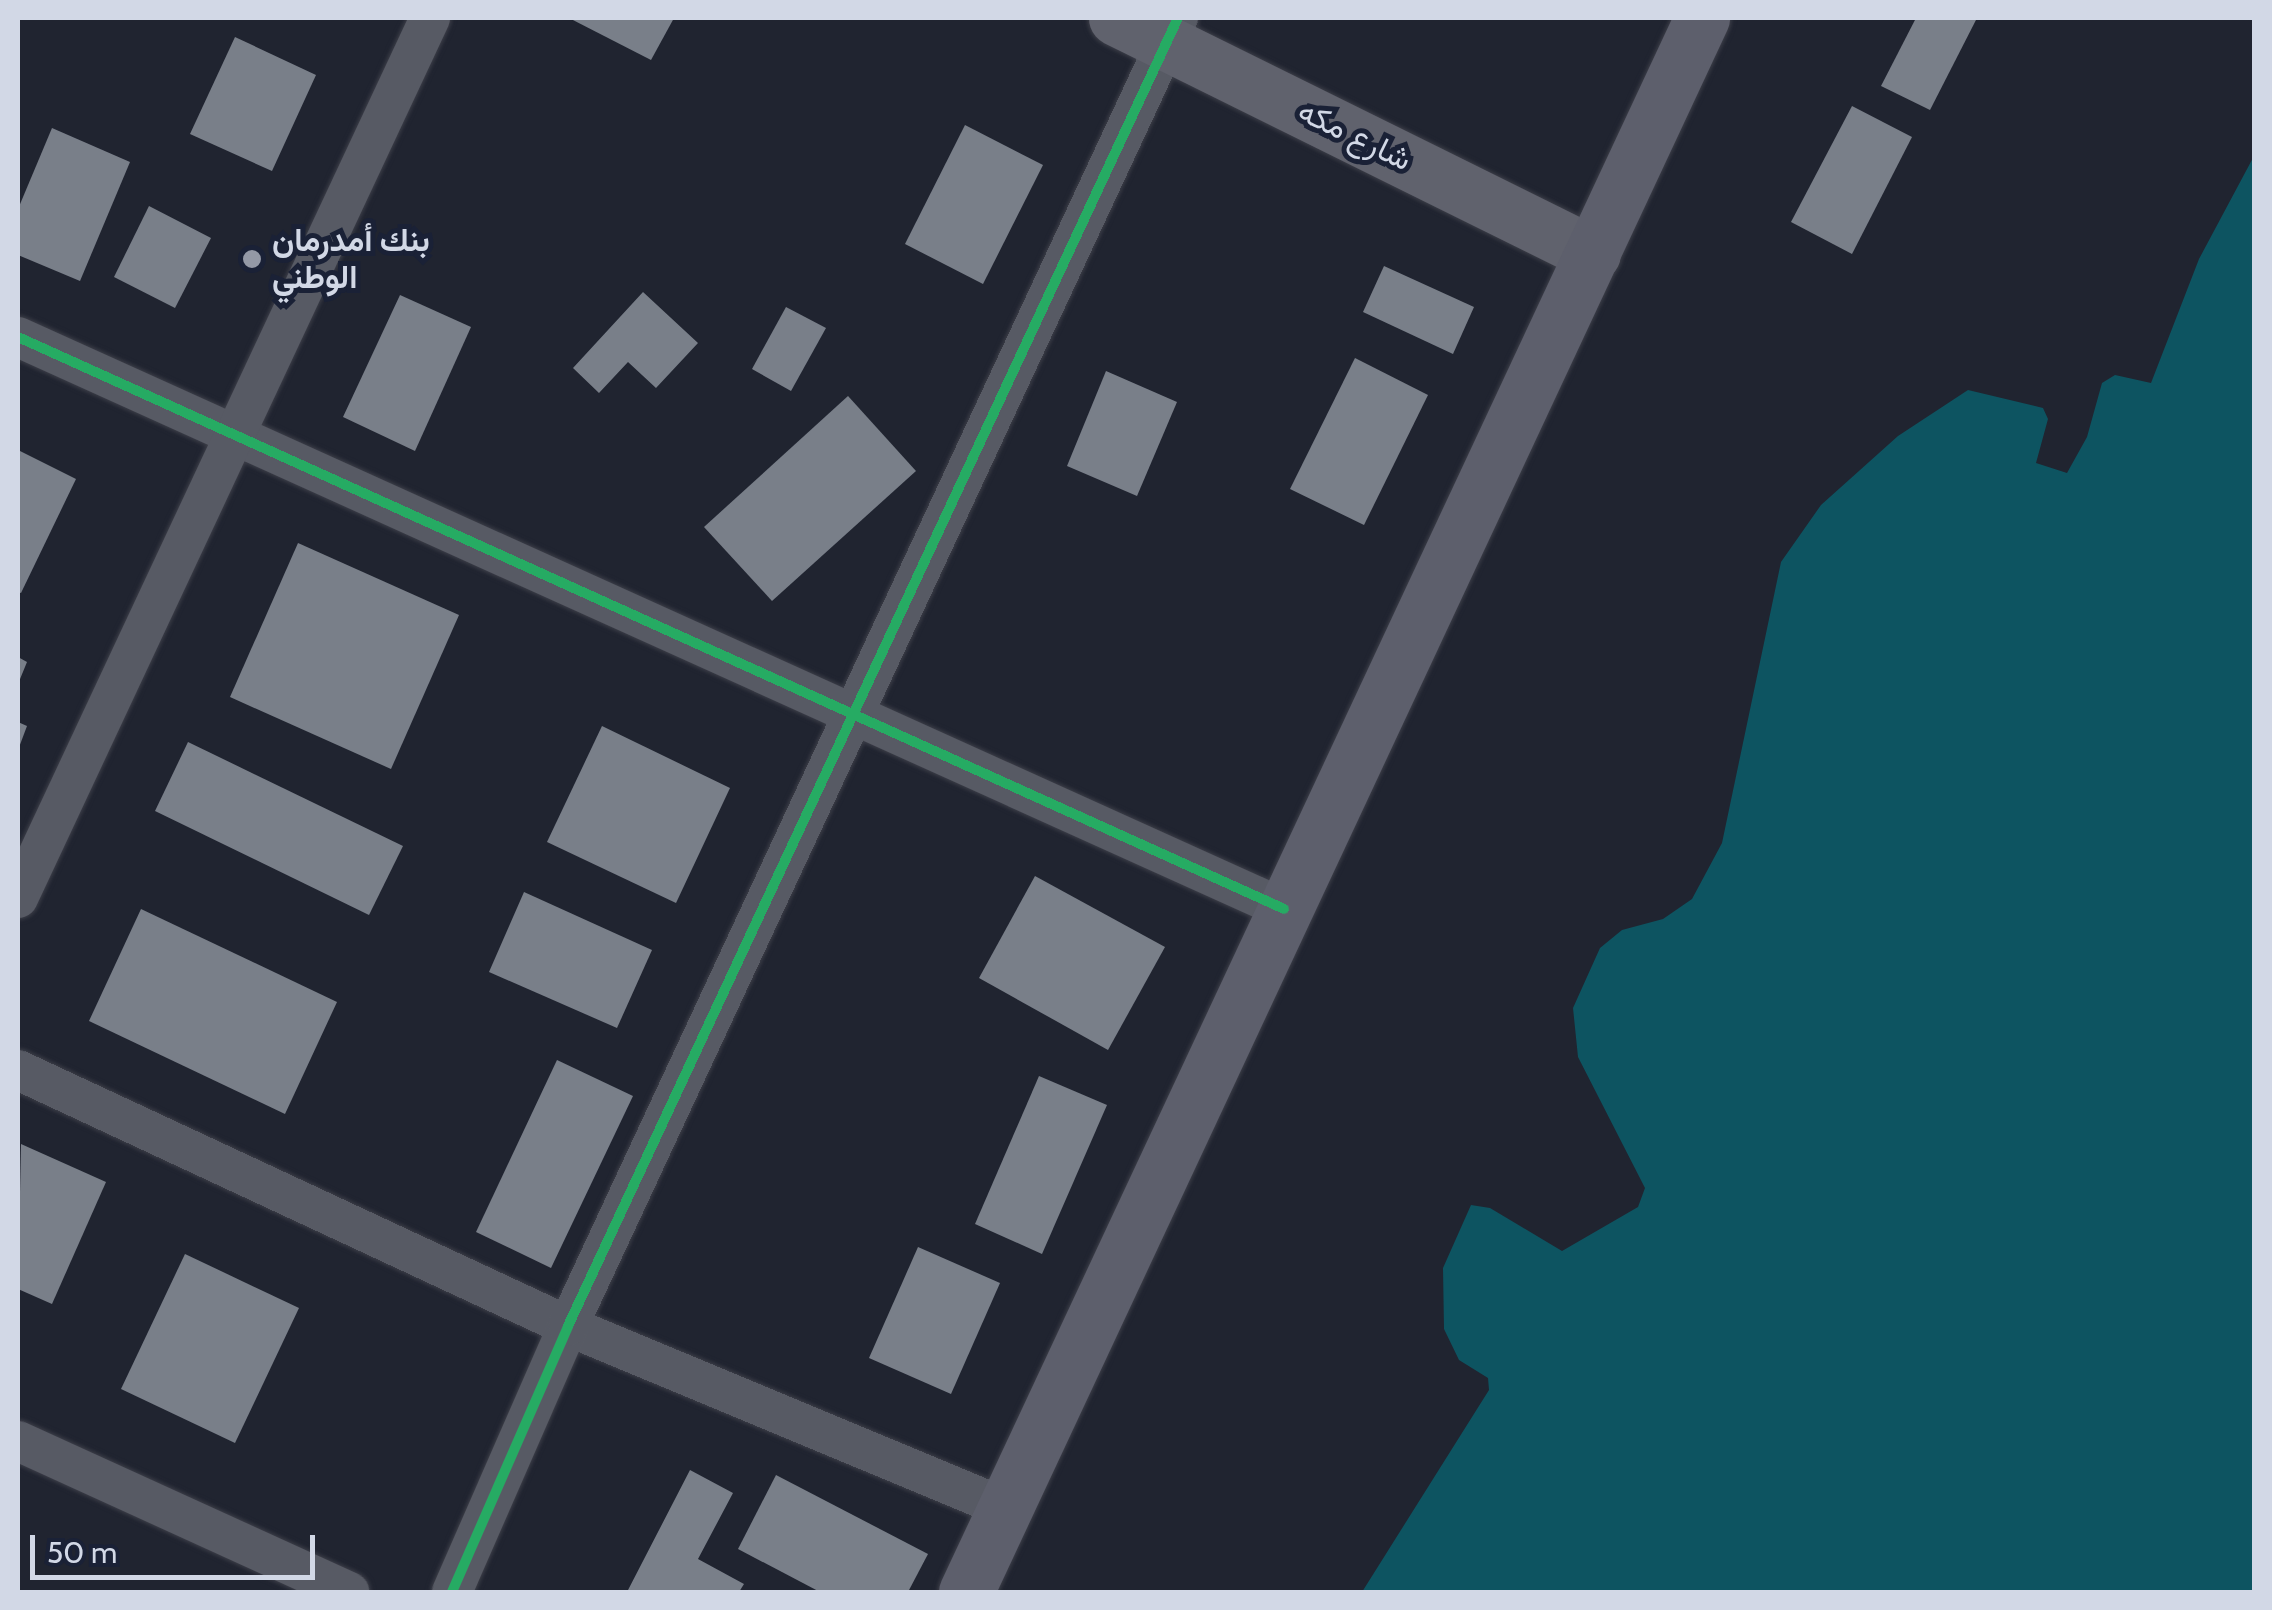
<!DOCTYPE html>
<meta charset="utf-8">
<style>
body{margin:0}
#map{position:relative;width:2272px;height:1610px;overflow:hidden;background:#202430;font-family:Cabin,Vazirmatn,sans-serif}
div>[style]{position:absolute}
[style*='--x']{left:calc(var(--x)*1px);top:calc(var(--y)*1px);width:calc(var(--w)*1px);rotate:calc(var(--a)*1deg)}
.water>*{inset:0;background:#0d5461}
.building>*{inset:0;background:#797f89}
.roads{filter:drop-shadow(0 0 2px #3c3e48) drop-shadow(0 0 2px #3c3e48)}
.street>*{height:40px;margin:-20px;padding:0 20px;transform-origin:20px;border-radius:20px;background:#575a64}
.secondary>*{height:55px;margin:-27.5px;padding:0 27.5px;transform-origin:27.5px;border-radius:27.5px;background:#60626d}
.primary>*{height:55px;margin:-27.5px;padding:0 27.5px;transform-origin:27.5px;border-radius:27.5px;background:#5d5f6c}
.cycleway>*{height:10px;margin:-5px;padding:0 5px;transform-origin:5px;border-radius:5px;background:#26ab63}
.dots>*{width:28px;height:28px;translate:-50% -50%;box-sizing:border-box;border:5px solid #1a2136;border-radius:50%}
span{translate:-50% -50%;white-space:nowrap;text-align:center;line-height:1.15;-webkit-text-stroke:10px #1a2136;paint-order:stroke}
.street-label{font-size:32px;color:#d2d8e6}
.poi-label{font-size:32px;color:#d2d8e6;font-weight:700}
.left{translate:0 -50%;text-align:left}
.frame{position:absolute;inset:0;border:20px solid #d2d8e6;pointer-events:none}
.scale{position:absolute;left:30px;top:1535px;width:285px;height:45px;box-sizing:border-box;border:5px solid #d2d8e6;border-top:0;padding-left:12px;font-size:30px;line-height:35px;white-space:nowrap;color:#d2d8e6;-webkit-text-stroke:8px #1a2136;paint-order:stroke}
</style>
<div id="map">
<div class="water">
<i style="clip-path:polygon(2254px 156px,2254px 1592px,1362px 1592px,1489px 1390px,1488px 1378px,1459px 1360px,1444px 1329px,1443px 1268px,1471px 1205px,1490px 1208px,1562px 1251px,1638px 1207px,1645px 1188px,1578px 1057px,1573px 1008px,1600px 948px,1622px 930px,1663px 919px,1692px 899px,1722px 843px,1781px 562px,1821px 505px,1898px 436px,1968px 390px,2043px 408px,2048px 419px,2036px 463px,2067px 473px,2087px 437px,2102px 383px,2115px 375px,2151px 383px,2199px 259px)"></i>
</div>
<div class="building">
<i style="clip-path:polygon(569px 18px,674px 18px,651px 60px)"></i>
<i style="clip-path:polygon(1916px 18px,1977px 18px,1930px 110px,1881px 86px)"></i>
<i style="clip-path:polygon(235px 37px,316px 75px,272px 171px,190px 134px)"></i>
<i style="clip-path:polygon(1852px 106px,1912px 137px,1852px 254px,1791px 222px)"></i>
<i style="clip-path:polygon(965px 125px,1043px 165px,983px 284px,905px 244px)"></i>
<i style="clip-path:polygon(52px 128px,130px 162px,80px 281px,18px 255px,18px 209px)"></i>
<i style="clip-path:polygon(149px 206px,211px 238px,175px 308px,114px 277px)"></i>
<i style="clip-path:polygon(1384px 266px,1474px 307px,1453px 354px,1363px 312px)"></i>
<i style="clip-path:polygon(643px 292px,698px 343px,656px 388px,628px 362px,599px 393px,573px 368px)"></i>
<i style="clip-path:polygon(400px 295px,471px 327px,415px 451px,343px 417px)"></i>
<i style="clip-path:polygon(786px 307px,826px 328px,791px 391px,752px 369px)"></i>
<i style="clip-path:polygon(1355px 358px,1428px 395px,1364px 525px,1290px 489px)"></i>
<i style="clip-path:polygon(1106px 371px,1177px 402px,1137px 496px,1067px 466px)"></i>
<i style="clip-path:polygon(848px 396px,916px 471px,772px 601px,704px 527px)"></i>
<i style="clip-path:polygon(18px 450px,76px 479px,21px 593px,18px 592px)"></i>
<i style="clip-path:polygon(298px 543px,459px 615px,391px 769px,230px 697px)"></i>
<i style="clip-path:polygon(18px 657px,27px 662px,18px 684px)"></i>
<i style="clip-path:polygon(18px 722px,27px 726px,18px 750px)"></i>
<i style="clip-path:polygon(602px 726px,730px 788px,676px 903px,547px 842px)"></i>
<i style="clip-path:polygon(188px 742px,403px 846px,369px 915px,155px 811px)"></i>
<i style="clip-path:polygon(1035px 876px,1165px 947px,1108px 1050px,979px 978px)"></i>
<i style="clip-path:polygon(524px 892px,652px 950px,617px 1028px,489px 972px)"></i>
<i style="clip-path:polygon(141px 909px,337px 1002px,285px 1114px,89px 1021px)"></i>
<i style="clip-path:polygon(557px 1060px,633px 1096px,551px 1268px,476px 1232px)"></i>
<i style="clip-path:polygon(1039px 1076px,1107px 1105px,1042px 1254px,975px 1224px)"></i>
<i style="clip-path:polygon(21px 1144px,106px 1182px,52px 1304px,18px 1289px)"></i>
<i style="clip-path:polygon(918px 1247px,1000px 1283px,951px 1394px,869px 1358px)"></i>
<i style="clip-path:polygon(185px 1254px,299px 1308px,235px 1443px,121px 1389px)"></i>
<i style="clip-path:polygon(690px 1470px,733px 1493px,698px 1559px,744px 1584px,739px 1592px,627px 1592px)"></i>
<i style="clip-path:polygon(776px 1475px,928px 1554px,908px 1592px,820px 1592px,738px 1549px)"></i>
</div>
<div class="roads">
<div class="street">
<i style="--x:18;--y:337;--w:1389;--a:24.31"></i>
<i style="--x:18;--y:898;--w:972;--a:-64.91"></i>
<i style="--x:18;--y:1070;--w:607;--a:24.96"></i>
<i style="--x:568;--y:1326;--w:473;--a:22.6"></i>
<i style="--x:18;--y:1441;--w:364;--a:24.5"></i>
<i style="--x:452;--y:1592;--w:290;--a:-66.4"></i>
<i style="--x:568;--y:1326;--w:1443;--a:-65"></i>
</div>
<div class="secondary">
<i style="--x:1116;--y:18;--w:532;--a:26.32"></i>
</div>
<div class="primary">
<i style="--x:966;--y:1592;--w:1738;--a:-64.94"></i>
</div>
</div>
<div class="cycleway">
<i style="--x:18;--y:337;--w:1389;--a:24.31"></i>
<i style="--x:452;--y:1592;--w:290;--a:-66.4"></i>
<i style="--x:568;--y:1326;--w:1443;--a:-65"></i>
</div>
<div class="dots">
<i style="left:252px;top:259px;background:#9499a6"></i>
</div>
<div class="street-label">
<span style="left:1355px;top:135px;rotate:26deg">شارع مكه</span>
</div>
<div class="poi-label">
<span class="left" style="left:272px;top:259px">بنك أمدرمان<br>الوطني</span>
</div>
<div class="frame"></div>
<div class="scale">50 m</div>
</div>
